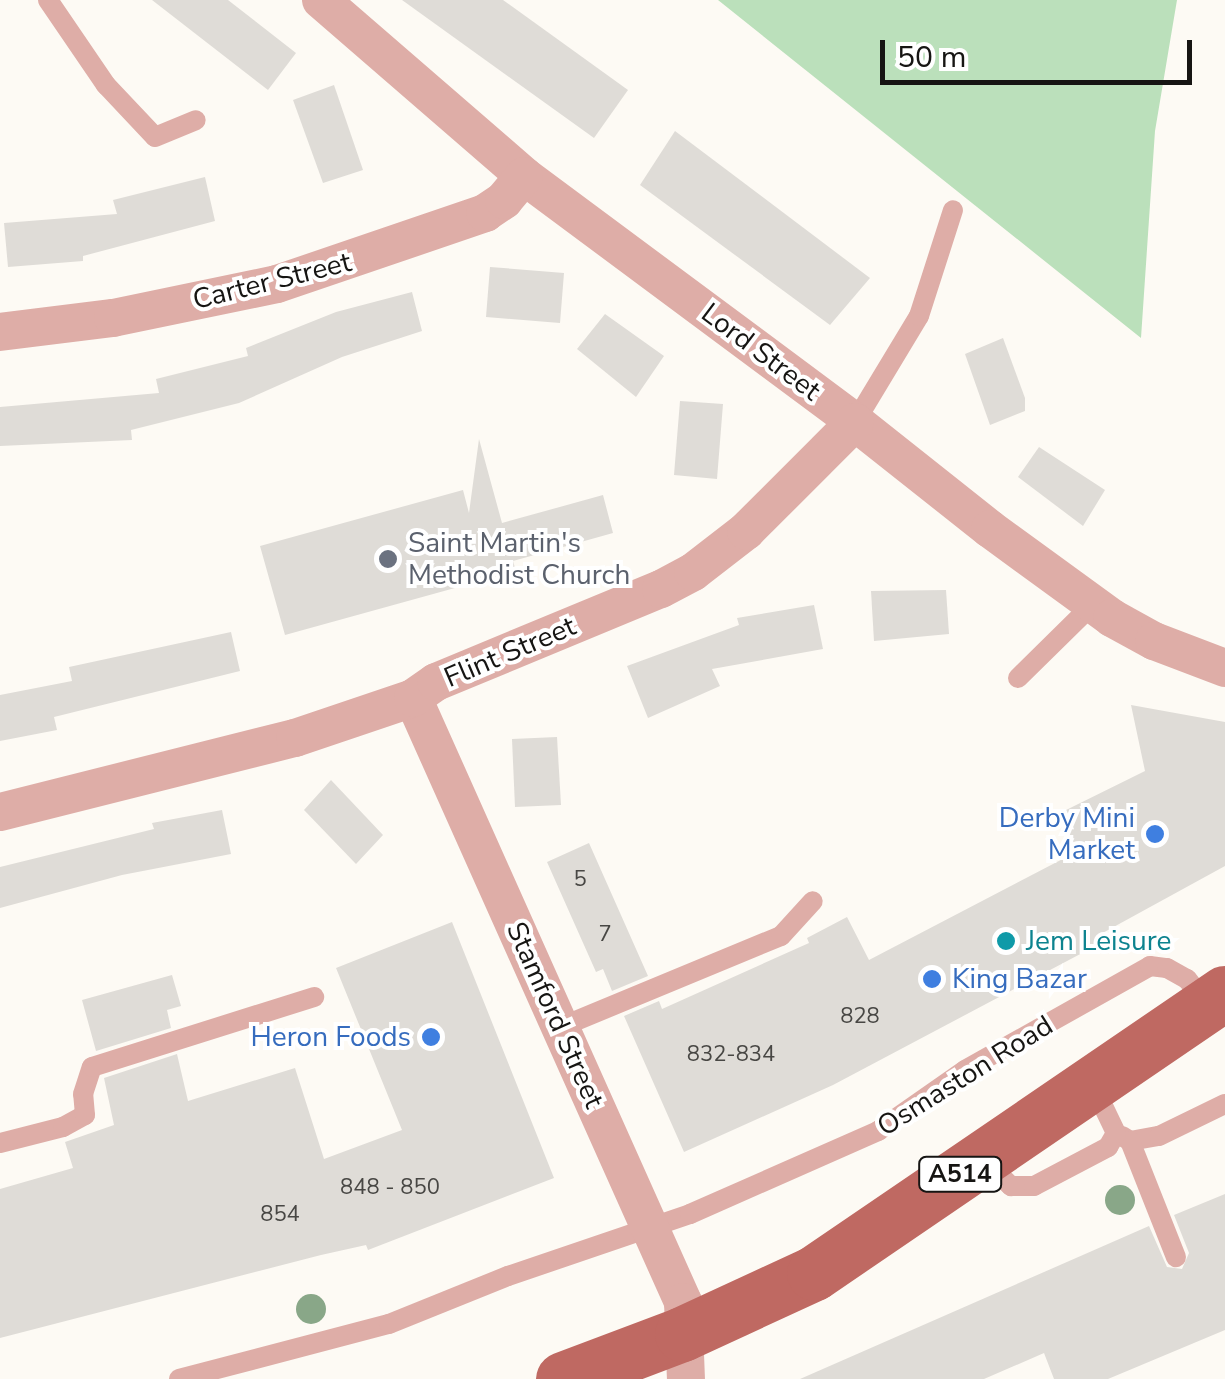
<!DOCTYPE html>
<style>
body{margin:0}
#map{position:relative;width:1225px;height:1379px;overflow:hidden;background:#fdfaf4;font-family:"Nunito Sans",sans-serif}
div>[style]{position:absolute}
[style*='--x']{left:calc(var(--x)*1px);top:calc(var(--y)*1px);width:calc(var(--w)*1px);rotate:calc(var(--a)*1deg)}
.green>*{inset:0;background:#bbe0bb}
.building>*{inset:0;background:#dfdcd7}
.service>*{height:20px;margin:-10px;padding:0 10px;transform-origin:10px;border-radius:10px;background:#deada7}
.minor>*{height:38px;margin:-19px;padding:0 19px;transform-origin:19px;border-radius:19px;background:#deada7}
.primary>*{height:55px;margin:-27.5px;padding:0 27.5px;transform-origin:27.5px;border-radius:27.5px;background:#bf6962}
.trees>*{width:30px;height:30px;margin:-15px;border-radius:50%;background:#89a788}
.dots>*{width:28px;height:28px;translate:-50% -50%;box-sizing:border-box;border:5px solid #fff;border-radius:50%}
span{translate:-50% -50%;white-space:nowrap;text-align:center;line-height:1.15;-webkit-text-stroke:8px #fff;paint-order:stroke}
.number-label{font-size:22px;color:#484744}
.number-label span{-webkit-text-stroke-width:0}
.shield-label span{padding:2px 8px;background:#fff;border:2px solid;border-radius:8px;-webkit-text-stroke-width:0}
.shield-label{font-size:25px;color:#161513;font-weight:700}
.street-label{font-size:28px;color:#161513}
.worship-label{font-size:28px;color:#5b616d}
.left{translate:0 -50%;text-align:left}
.shop-label{font-size:28px;color:#366cbe}
.right{translate:-100% -50%;text-align:right}
.culture-label{font-size:28px;color:#0d838f}
.scale{position:absolute;left:880px;top:40px;width:312px;height:45px;box-sizing:border-box;border:5px solid #161513;border-top:0;padding-left:12px;font-size:30px;line-height:35px;white-space:nowrap;color:#161513;-webkit-text-stroke:8px #fff;paint-order:stroke}
</style>
<div id="map">
<div class="green">
<i style="clip-path:polygon(718px 0,1177px 0,1155px 131px,1141px 338px)"></i>
</div>
<div class="building">
<i style="clip-path:polygon(152px 0,228px 0,296px 53px,268px 90px)"></i>
<i style="clip-path:polygon(402px 0,503px 0,628px 90px,594px 138px)"></i>
<i style="clip-path:polygon(334px 85px,363px 170px,323px 183px,293px 100px)"></i>
<i style="clip-path:polygon(675px 131px,870px 278px,830px 325px,640px 185px)"></i>
<i style="clip-path:polygon(205px 177px,215px 221px,83px 256px,83px 261px,8px 267px,4px 223px,117px 214px,113px 200px)"></i>
<i style="clip-path:polygon(490px 267px,564px 273px,560px 323px,486px 317px)"></i>
<i style="clip-path:polygon(412px 292px,422px 331px,342px 357px,239px 403px,131px 430px,132px 440px,0 446px,0 407px,159px 393px,156px 379px,248px 356px,246px 348px,336px 312px)"></i>
<i style="clip-path:polygon(605px 314px,664px 356px,636px 397px,577px 349px)"></i>
<i style="clip-path:polygon(1003px 338px,1025px 398px,1025px 411px,990px 425px,965px 354px)"></i>
<i style="clip-path:polygon(680px 401px,723px 404px,717px 479px,674px 475px)"></i>
<i style="clip-path:polygon(479px 439px,502px 523px,603px 495px,613px 533px,513px 561px,516px 571px,285px 635px,260px 546px,463px 490px,469px 513px)"></i>
<i style="clip-path:polygon(1039px 447px,1105px 490px,1083px 526px,1018px 477px)"></i>
<i style="clip-path:polygon(946px 590px,949px 634px,874px 641px,871px 591px)"></i>
<i style="clip-path:polygon(814px 605px,823px 649px,712px 669px,720px 686px,648px 718px,627px 666px,739px 625px,737px 618px)"></i>
<i style="clip-path:polygon(231px 632px,240px 671px,54px 717px,57px 730px,0 741px,0 695px,72px 681px,69px 667px)"></i>
<i style="clip-path:polygon(1131px 705px,1225px 722px,1225px 866px,1099px 935px,1103px 942px,833px 1085px,684px 1152px,624px 1016px,659px 1001px,662px 1009px,809px 943px,807px 938px,847px 917px,869px 960px,1078px 851px,1058px 814px,1145px 771px)"></i>
<i style="clip-path:polygon(557px 737px,561px 805px,515px 807px,512px 739px)"></i>
<i style="clip-path:polygon(331px 780px,383px 835px,356px 864px,304px 810px)"></i>
<i style="clip-path:polygon(222px 810px,231px 854px,122px 875px,0 908px,0 867px,154px 829px,152px 823px)"></i>
<i style="clip-path:polygon(589px 843px,648px 976px,612px 991px,603px 969px,596px 972px,547px 862px)"></i>
<i style="clip-path:polygon(452px 922px,554px 1178px,368px 1250px,366px 1245px,321px 1255px,0 1338px,0 1189px,73px 1168px,65px 1142px,114px 1125px,104px 1078px,177px 1054px,188px 1101px,295px 1068px,324px 1159px,402px 1130px,336px 968px)"></i>
<i style="clip-path:polygon(172px 975px,181px 1006px,167px 1010px,171px 1028px,96px 1051px,82px 1000px)"></i>
<i style="clip-path:polygon(1225px 1194px,1225px 1330px,1108px 1379px,1054px 1379px,1044px 1353px,984px 1379px,800px 1379px,1149px 1226px,1167px 1267px,1182px 1269px,1189px 1253px,1174px 1215px)"></i>
</div>
<div class="service">
<i style="--x:48;--y:0;--w:103;--a:55.7"></i>
<i style="--x:106;--y:85;--w:71;--a:46.7"></i>
<i style="--x:155;--y:137;--w:44;--a:-22.5"></i>
<i style="--x:855;--y:422;--w:124;--a:-58.9"></i>
<i style="--x:919;--y:316;--w:111;--a:-72.2"></i>
<i style="--x:1018;--y:678;--w:105;--a:-44.6"></i>
<i style="--x:561;--y:1027;--w:238;--a:-22.5"></i>
<i style="--x:781;--y:936;--w:47;--a:-47.6"></i>
<i style="--x:1122;--y:1136;--w:9;--a:32"></i>
<i style="--x:1130;--y:1141;--w:29;--a:-10"></i>
<i style="--x:1159;--y:1136;--w:73;--a:-25.9"></i>
<i style="--x:1130;--y:1141;--w:125;--a:68.4"></i>
<i style="--x:0;--y:1143;--w:65;--a:-14.3"></i>
<i style="--x:63;--y:1127;--w:25;--a:-29"></i>
<i style="--x:85;--y:1115;--w:21;--a:-95"></i>
<i style="--x:83;--y:1094;--w:28;--a:-72"></i>
<i style="--x:92;--y:1067;--w:233;--a:-17.5"></i>
<i style="--x:986;--y:1162;--w:35;--a:44"></i>
<i style="--x:1011;--y:1186;--w:23;--a:0"></i>
<i style="--x:1034;--y:1186;--w:84;--a:-27.8"></i>
<i style="--x:1108;--y:1147;--w:16;--a:-60"></i>
<i style="--x:1116;--y:1133;--w:53;--a:-115.6"></i>
<i style="--x:179;--y:1379;--w:217;--a:-14.7"></i>
<i style="--x:389;--y:1324;--w:128;--a:-22"></i>
<i style="--x:508;--y:1276;--w:192;--a:-18.8"></i>
<i style="--x:690;--y:1214;--w:206;--a:-23.8"></i>
<i style="--x:878;--y:1131;--w:106;--a:-35"></i>
<i style="--x:965;--y:1070;--w:212;--a:-29.3"></i>
<i style="--x:1150;--y:966;--w:17;--a:7"></i>
<i style="--x:1167;--y:968;--w:23;--a:29"></i>
<i style="--x:1187;--y:979;--w:31;--a:52"></i>
</div>
<div class="minor">
<i style="--x:321;--y:0;--w:269;--a:40.9"></i>
<i style="--x:524;--y:176;--w:412;--a:36.6"></i>
<i style="--x:855;--y:422;--w:172;--a:38.4"></i>
<i style="--x:990;--y:529;--w:151;--a:36.1"></i>
<i style="--x:1112;--y:618;--w:48;--a:28.7"></i>
<i style="--x:1154;--y:641;--w:76;--a:20.8"></i>
<i style="--x:0;--y:332;--w:114;--a:-7.1"></i>
<i style="--x:113;--y:318;--w:167;--a:-11.7"></i>
<i style="--x:277;--y:284;--w:220;--a:-18.8"></i>
<i style="--x:485;--y:213;--w:23;--a:-34"></i>
<i style="--x:504;--y:200;--w:31;--a:-50"></i>
<i style="--x:413;--y:698;--w:662;--a:65.91"></i>
<i style="--x:683;--y:1302;--w:77;--a:87.8"></i>
<i style="--x:0;--y:812;--w:304;--a:-14.1"></i>
<i style="--x:295;--y:738;--w:125;--a:-18.7"></i>
<i style="--x:413;--y:698;--w:28;--a:-35"></i>
<i style="--x:436;--y:682;--w:243;--a:-22.5"></i>
<i style="--x:661;--y:589;--w:36;--a:-28"></i>
<i style="--x:693;--y:572;--w:67;--a:-37.7"></i>
<i style="--x:746;--y:531;--w:154;--a:-45"></i>
</div>
<div class="primary">
<i style="--x:563;--y:1379;--w:127;--a:-20.7"></i>
<i style="--x:682;--y:1334;--w:145;--a:-24.8"></i>
<i style="--x:814;--y:1273;--w:497;--a:-34.3"></i>
</div>
<div class="trees">
<i style="left:1120px;top:1200px"></i>
<i style="left:311px;top:1309px"></i>
</div>
<div class="dots">
<i style="left:388px;top:559px;background:#6b7280"></i>
<i style="left:1155px;top:834px;background:#3f7fe0"></i>
<i style="left:1006px;top:941px;background:#0f9aa8"></i>
<i style="left:932px;top:979px;background:#3f7fe0"></i>
<i style="left:431px;top:1037px;background:#3f7fe0"></i>
</div>
<div class="number-label">
<span style="left:580px;top:880px">5</span>
<span style="left:605px;top:935px">7</span>
<span style="left:860px;top:1017px">828</span>
<span style="left:731px;top:1055px">832-834</span>
<span style="left:390px;top:1188px">848 - 850</span>
<span style="left:280px;top:1215px">854</span>
</div>
<div class="shield-label">
<span style="left:960px;top:1174px">A514</span>
</div>
<div class="street-label">
<span style="left:272px;top:281px;rotate:-14deg">Carter Street</span>
<span style="left:761px;top:352px;rotate:37deg">Lord Street</span>
<span style="left:510px;top:652px;rotate:-23deg">Flint Street</span>
<span style="left:555px;top:1015px;rotate:66deg">Stamford Street</span>
<span style="left:965px;top:1076px;rotate:-32deg">Osmaston Road</span>
</div>
<div class="worship-label">
<span class="left" style="left:408px;top:559px">Saint Martin's<br>Methodist Church</span>
</div>
<div class="shop-label">
<span class="right" style="left:1135px;top:834px">Derby Mini<br>Market</span>
<span class="left" style="left:952px;top:979px">King Bazar</span>
<span class="right" style="left:411px;top:1037px">Heron Foods</span>
</div>
<div class="culture-label">
<span class="left" style="left:1026px;top:941px">Jem Leisure</span>
</div>
<div class="scale">50 m</div>
</div>
